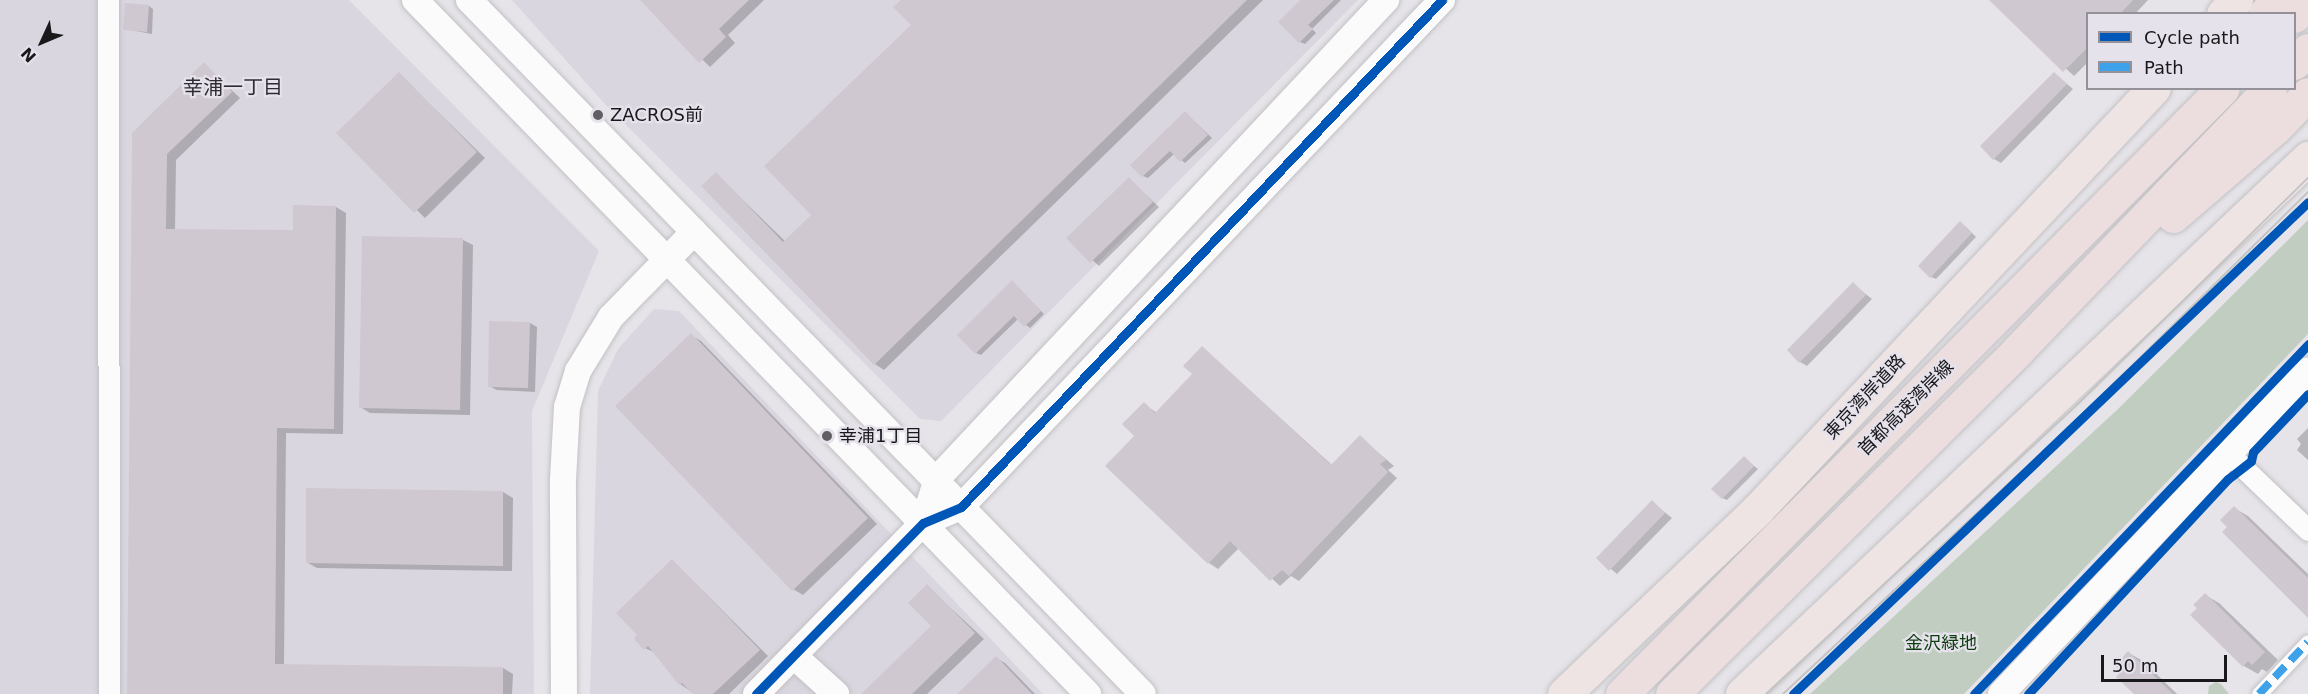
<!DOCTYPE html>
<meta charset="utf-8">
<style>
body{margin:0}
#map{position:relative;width:2308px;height:694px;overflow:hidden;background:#e6e4e9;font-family:"DejaVu Sans","Noto Sans JP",sans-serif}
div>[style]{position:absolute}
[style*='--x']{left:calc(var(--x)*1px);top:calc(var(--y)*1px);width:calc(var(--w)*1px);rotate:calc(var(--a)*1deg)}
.built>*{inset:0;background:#dad6e0}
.green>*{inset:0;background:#c0cdc0}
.shadow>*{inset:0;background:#0003}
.building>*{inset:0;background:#d0c8d1}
.roads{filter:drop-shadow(0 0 2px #c2c1c4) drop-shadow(0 0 2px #c2c1c4)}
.pedestrian>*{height:15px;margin:-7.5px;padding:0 7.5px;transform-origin:7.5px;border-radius:7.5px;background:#fbfbfc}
.minor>*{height:21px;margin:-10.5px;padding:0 10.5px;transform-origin:10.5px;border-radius:10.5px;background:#fbfbfc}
.tertiary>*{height:26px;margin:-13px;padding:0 13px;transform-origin:13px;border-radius:13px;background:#fbfbfc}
.trunk>*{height:33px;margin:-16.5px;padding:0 16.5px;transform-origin:16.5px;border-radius:16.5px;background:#efe4e4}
.motorway>*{height:33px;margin:-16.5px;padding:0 16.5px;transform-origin:16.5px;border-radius:16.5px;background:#ecdedf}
.tram>*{height:1.5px;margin:-0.75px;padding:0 0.75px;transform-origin:0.75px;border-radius:0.75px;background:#c4c4c4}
.quiet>*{height:8px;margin-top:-4px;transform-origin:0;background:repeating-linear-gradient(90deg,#3da2ea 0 15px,transparent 0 23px)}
.cycleway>*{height:9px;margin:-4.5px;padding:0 4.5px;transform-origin:4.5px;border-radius:4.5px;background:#0057b8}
.dots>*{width:16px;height:16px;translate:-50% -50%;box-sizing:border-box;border:3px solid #e6e2eb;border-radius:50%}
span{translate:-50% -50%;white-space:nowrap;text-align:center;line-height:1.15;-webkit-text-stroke:4.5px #e6e2eb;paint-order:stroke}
.poi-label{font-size:18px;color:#19181b}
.left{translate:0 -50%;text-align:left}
.street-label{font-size:18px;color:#19181b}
.park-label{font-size:18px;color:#0d3d0f}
.neighbourhood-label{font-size:20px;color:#2e2b32}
.legend{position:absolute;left:2086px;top:12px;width:210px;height:78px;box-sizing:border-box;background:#e6e2eb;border:2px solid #949198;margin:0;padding:8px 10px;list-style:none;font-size:18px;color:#19181b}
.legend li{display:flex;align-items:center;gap:12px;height:30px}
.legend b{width:30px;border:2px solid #949198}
.north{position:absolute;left:12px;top:12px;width:60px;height:60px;-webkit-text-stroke:4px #e6e2eb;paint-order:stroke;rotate:226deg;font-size:16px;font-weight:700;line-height:24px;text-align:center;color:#19181b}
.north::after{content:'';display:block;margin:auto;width:21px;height:27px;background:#19181b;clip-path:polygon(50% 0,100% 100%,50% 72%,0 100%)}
.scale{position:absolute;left:2101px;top:655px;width:126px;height:27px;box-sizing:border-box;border:3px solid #19181b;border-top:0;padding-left:8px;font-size:18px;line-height:21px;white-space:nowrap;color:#19181b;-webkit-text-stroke:4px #e6e2eb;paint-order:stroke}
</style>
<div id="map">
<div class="built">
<i style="clip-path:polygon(0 0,349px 0,599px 251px,532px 411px,534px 694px,0 694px)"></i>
<i style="clip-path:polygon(512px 0,1358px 0,941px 421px,920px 419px,604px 103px)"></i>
<i style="clip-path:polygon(654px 309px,679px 311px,1043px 694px,590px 694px,598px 391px,618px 349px)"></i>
</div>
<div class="green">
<i style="clip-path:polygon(2308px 220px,2308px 334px,1964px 694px,1810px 694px,2118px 409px)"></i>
<i style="clip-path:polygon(2216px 682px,2221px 684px,2229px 694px,2208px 694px,2209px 686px)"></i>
</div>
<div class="shadow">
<i style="clip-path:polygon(642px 0,764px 0,728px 35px,735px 43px,710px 67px)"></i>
<i style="clip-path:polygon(903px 0,1263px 0,884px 370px,875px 364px,716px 174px,785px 241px,813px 215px,913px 25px)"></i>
<i style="clip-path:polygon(1303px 0,1341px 0,1312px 29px,1316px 33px,1305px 44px,1300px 42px)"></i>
<i style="clip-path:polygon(1991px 0,2148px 0,2135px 14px,2088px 14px,2088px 62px,2074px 76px)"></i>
<i style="clip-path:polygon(149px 6px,153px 9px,152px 34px,125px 29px)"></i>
<i style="clip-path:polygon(204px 64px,240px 98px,176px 160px,175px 230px,295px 231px,295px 206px,336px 207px,346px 213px,343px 434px,286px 433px,284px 666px,503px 668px,513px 674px,512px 694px,129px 694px,134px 133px)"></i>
<i style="clip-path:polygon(399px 74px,485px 158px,425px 218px,338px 133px)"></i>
<i style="clip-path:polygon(2055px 74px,2073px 89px,2001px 163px,1994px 159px)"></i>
<i style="clip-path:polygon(1186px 113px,1212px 138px,1185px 163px,1174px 154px,1148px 178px,1143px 176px)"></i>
<i style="clip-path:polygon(1129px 179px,1159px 207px,1099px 266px,1068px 238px)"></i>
<i style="clip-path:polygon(1965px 226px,1976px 237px,1936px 279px,1931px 277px)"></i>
<i style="clip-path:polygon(463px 240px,473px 245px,470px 415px,370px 413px,360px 407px)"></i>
<i style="clip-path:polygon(1012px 282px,1044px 314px,1030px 328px,1018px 319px,981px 355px,976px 353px)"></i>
<i style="clip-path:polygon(1853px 284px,1872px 299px,1807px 366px,1800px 362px,1789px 350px)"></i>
<i style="clip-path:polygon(530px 323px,537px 327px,535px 392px,497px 390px,489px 386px)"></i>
<i style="clip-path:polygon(691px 335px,701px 341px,877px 524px,803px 595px,793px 589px)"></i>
<i style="clip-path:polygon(1202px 347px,1333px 466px,1360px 437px,1394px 466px,1388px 470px,1397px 478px,1299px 581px,1291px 576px,1280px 586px,1239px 548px,1218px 569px,1209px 563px,1137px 436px,1144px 404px,1157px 413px,1194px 374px)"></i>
<i style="clip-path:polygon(2308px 428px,2308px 460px,2297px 450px,2301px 444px,2297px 439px)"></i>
<i style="clip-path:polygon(1744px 458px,1758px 469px,1727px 500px,1722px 498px)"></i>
<i style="clip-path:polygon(503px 492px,513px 498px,512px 571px,317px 568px,308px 563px)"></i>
<i style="clip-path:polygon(1652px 502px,1672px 518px,1617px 574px,1598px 558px)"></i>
<i style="clip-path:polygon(2234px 508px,2248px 516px,2308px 574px,2308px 615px,2229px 527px)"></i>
<i style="clip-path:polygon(673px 561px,768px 656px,729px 694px,695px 694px,680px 684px,656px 653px,645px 648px,640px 635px)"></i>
<i style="clip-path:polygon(927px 586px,984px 639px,927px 694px,863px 694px,933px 626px)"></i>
<i style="clip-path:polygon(2205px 595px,2219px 603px,2278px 660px,2267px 672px,2262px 669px,2258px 674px,2244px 666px,2199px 608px)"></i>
<i style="clip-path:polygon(2129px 653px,2143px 661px,2177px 694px,2136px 694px,2123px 671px)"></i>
<i style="clip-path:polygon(996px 658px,1005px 663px,1035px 694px,959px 694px)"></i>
</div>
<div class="building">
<i style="clip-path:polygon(640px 0,749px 0,719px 29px,726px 37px,699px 63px)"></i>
<i style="clip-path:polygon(901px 0,1247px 0,874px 365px,701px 186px,716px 172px,783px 242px,811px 215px,764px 166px,911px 25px,893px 7px)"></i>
<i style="clip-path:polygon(1300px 0,1334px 0,1308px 25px,1313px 29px,1299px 43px,1278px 22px)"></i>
<i style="clip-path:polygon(1989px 0,2133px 0,2120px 14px,2088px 14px,2088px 47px,2063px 72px)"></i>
<i style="clip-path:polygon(125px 3px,149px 5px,147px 32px,123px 30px)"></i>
<i style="clip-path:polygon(204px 62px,232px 92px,167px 154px,166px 229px,293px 230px,293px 205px,336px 206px,334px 429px,277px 428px,275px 664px,503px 667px,503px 694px,127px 694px,132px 133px)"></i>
<i style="clip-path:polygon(399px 72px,477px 152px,414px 213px,336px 133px)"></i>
<i style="clip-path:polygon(2054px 72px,2067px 84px,1993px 160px,1980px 146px)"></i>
<i style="clip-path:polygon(1185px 111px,1208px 135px,1180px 162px,1170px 151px,1142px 177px,1130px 165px)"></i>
<i style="clip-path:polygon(1129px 177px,1153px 202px,1090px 263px,1066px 238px)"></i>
<i style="clip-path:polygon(1960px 221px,1972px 233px,1930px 278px,1918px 266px)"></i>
<i style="clip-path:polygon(362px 236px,463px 238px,460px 410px,359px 408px)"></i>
<i style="clip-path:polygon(1012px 280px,1041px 311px,1024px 327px,1014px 316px,975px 354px,957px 335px)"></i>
<i style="clip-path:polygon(1853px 282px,1866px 295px,1799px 363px,1787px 350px)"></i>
<i style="clip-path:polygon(489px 321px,530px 322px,528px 388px,488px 387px)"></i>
<i style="clip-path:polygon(691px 333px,868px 518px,792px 591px,615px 406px)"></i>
<i style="clip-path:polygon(1202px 346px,1331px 465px,1360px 435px,1386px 460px,1380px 464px,1388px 472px,1289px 576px,1282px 570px,1270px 581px,1230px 541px,1208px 564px,1105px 466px,1134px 436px,1122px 424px,1144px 402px,1155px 413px,1192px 374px,1183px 366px)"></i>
<i style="clip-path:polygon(1744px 456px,1754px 466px,1722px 499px,1711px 489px)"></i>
<i style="clip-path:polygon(306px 488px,503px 491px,503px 566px,306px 563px)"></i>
<i style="clip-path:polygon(1652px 500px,1665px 513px,1609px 571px,1596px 558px)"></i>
<i style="clip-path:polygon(2234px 506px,2308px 578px,2308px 618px,2222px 532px,2227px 527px,2220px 520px)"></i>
<i style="clip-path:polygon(672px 559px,760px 650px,713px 694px,693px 694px,682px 683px,679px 685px,648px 646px,644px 650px,634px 639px,637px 635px,616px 613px)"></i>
<i style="clip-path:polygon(927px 584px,975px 633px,912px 694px,861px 694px,931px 626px,908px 603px)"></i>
<i style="clip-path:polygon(2205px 593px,2265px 652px,2252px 665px,2248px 661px,2243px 667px,2190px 615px,2197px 608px,2193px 605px)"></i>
<i style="clip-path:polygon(2128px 651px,2173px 694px,2134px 694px,2116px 677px,2121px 671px,2115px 666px)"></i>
<i style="clip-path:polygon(996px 656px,1032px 694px,957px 694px)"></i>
</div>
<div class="roads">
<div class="pedestrian">
<i style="--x:2259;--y:694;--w:71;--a:-46.7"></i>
</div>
<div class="minor">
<i style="--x:108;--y:0;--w:694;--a:89.92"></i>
<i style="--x:2229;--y:454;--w:110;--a:43.9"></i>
</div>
<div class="tertiary">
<i style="--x:415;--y:0;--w:967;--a:45.88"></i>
<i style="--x:469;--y:0;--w:967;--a:45.84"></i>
<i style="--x:923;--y:523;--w:46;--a:-72.3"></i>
<i style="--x:937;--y:479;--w:657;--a:-46.85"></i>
<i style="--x:794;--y:656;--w:57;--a:42.1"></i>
<i style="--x:564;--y:694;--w:214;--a:-90.3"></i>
<i style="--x:563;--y:480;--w:73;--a:-86.9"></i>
<i style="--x:567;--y:407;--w:38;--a:-73"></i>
<i style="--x:578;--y:371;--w:63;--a:-58.6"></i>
<i style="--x:611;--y:317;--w:119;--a:-45.7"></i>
<i style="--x:756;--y:694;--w:239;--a:-45.7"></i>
<i style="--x:923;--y:523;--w:41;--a:-22.8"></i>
<i style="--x:961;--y:507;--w:699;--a:-46.51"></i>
<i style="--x:2001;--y:694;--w:446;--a:-46.5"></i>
</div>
<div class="trunk">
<i style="--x:2223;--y:14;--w:19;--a:-47"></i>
<i style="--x:1564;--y:694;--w:267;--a:-43.6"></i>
<i style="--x:1757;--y:510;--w:579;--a:-46.75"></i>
<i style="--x:1742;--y:694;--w:780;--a:-43.44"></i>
</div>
<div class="motorway">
<i style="--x:2265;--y:14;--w:18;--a:-52"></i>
<i style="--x:2294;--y:16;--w:20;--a:-45"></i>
<i style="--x:2294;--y:63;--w:19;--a:-43"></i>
<i style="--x:2173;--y:216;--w:135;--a:-40.8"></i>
<i style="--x:2275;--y:128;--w:47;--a:-45.9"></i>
<i style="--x:1622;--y:694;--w:853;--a:-45.24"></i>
<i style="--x:1672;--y:694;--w:488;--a:-44.8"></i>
<i style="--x:2018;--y:350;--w:364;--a:-46.1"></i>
</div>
</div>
<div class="tram">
<i style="--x:1766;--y:694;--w:426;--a:-42.9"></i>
<i style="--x:2078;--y:404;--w:322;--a:-44.5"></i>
<i style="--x:1783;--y:694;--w:410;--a:-43"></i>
<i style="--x:2083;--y:414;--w:316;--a:-44.6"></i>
</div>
<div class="quiet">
<i style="--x:2259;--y:694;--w:71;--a:-46.7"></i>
</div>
<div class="cycleway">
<i style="--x:756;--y:694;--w:239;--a:-45.7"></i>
<i style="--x:923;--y:523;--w:41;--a:-22.8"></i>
<i style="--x:961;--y:507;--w:699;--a:-46.51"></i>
<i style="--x:1793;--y:694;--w:712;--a:-43.69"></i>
<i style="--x:1974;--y:694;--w:484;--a:-46.3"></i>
<i style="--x:2028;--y:694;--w:294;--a:-47.1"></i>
<i style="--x:2228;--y:479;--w:29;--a:-38"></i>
<i style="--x:2251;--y:461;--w:9;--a:-77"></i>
<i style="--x:2253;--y:452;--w:80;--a:-46.5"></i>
</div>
<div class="dots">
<i style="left:598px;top:115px;background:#615f63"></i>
<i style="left:827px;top:436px;background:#615f63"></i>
</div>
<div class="poi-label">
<span class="left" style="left:610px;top:115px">ZACROS前</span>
<span class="left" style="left:839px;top:436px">幸浦1丁目</span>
</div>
<div class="street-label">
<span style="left:1865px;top:397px;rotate:-47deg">東京湾岸道路</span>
<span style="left:1906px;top:408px;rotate:-45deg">首都高速湾岸線</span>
</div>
<div class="park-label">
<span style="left:1941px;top:643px">金沢緑地</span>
</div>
<div class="neighbourhood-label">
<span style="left:233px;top:87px">幸浦一丁目</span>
</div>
<ul class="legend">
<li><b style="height:8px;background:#0057b8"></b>Cycle path</li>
<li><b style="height:8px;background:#3da2ea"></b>Path</li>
</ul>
<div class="north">N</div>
<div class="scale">50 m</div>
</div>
